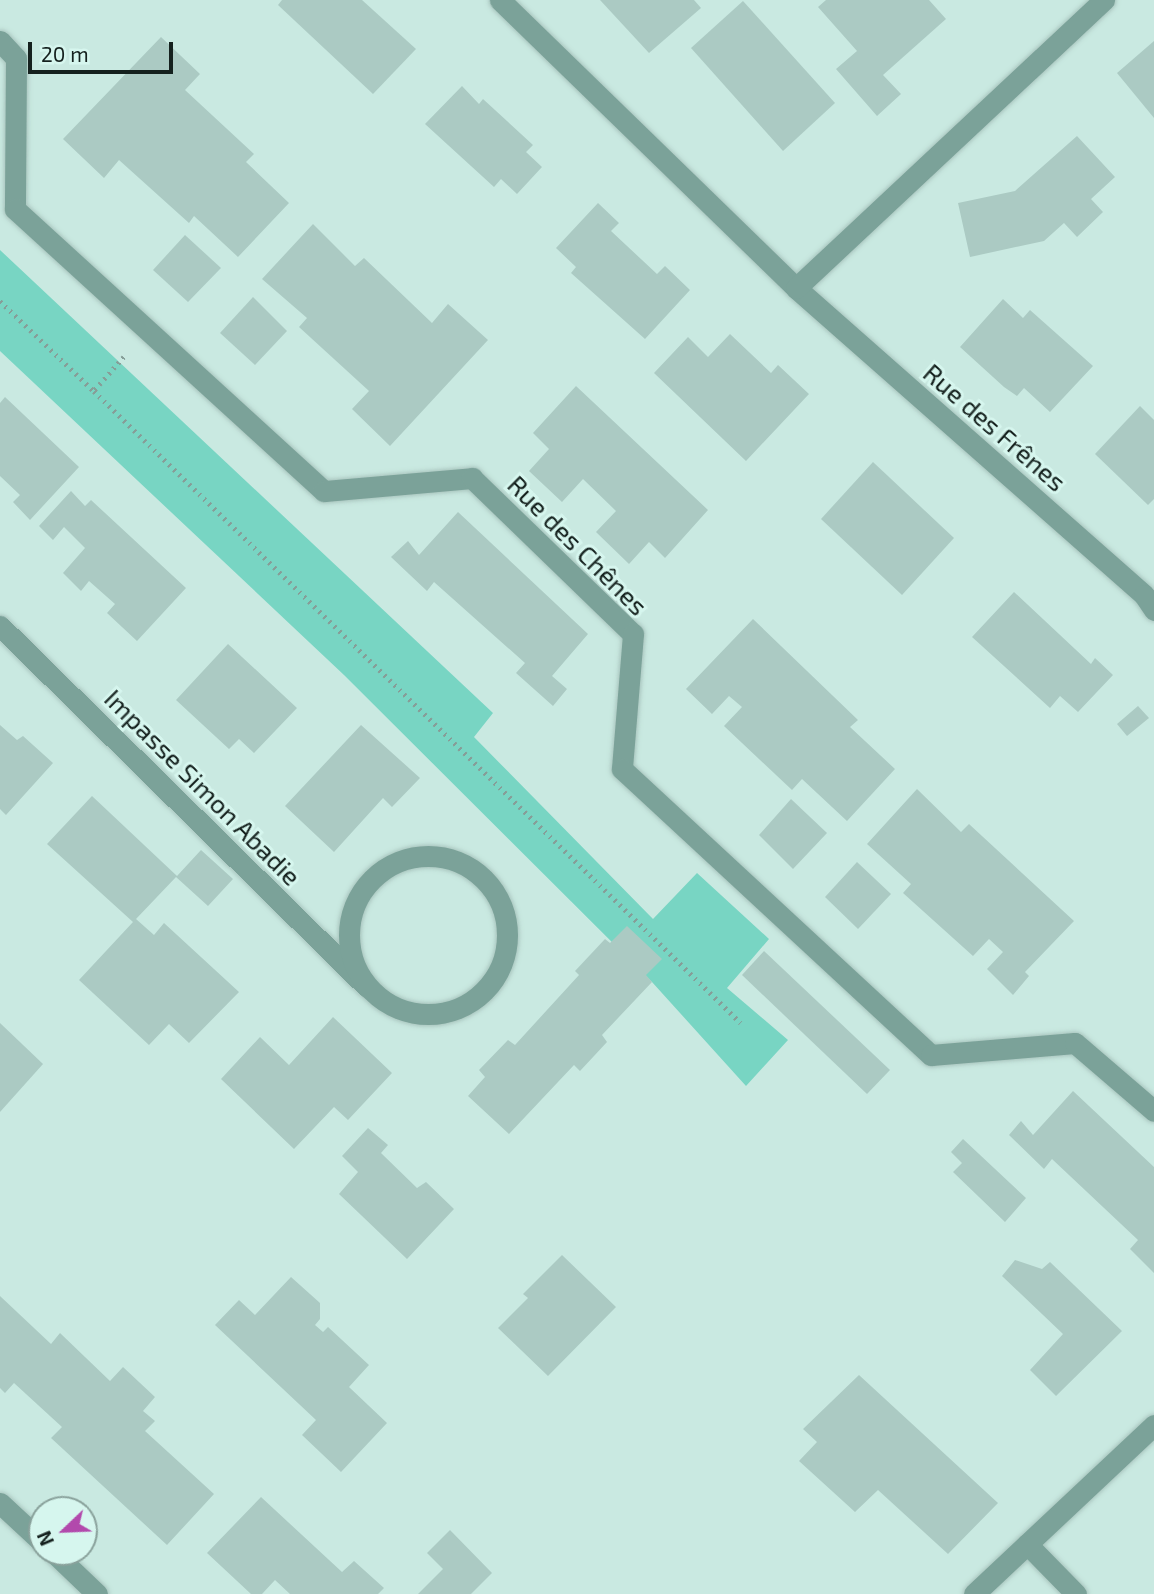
<!DOCTYPE html>
<meta charset="utf-8">
<style>
body{margin:0}
#map{position:relative;width:1154px;height:1594px;overflow:hidden;background:#c9e9e1;font-family:"Exo 2",sans-serif}
div>[style]{position:absolute}
[style*='--x']{left:calc(var(--x)*1px);top:calc(var(--y)*1px);width:calc(var(--w)*1px);rotate:calc(var(--a)*1deg)}
.green>*{inset:0;background:#78d5c3}
.building>*{inset:0;background:#abcac3}
.path>*{height:4.5px;margin-top:-2.25px;transform-origin:0;background:repeating-linear-gradient(90deg,#869e98 0 2px,transparent 0 7px)}
.roads{filter:drop-shadow(0 0 2px #a9c5be) drop-shadow(0 0 2px #a9c5be)}
.minor>*{height:21px;margin:-10.5px;padding:0 10.5px;transform-origin:10.5px;border-radius:10.5px;background:#7ba299}
.minor>.ring{margin:-10.5px;padding:0;box-sizing:content-box;background:none;border:21px solid #7ba299;border-radius:50%}
span{translate:-50% -50%;white-space:nowrap;text-align:center;line-height:1.15;-webkit-text-stroke:6px #d6f6ee;paint-order:stroke}
.street-label{font-size:26px;color:#15211e}
.north{position:absolute;left:28px;top:1496px;width:70px;height:70px;box-sizing:border-box;background:#d6f6ee;border:2px solid #89a19b;border-radius:50%;rotate:247deg;font-size:19px;font-weight:700;line-height:28px;text-align:center;color:#15211e}
.north::after{content:'';display:block;margin:auto;width:24px;height:32px;background:#b249ac;clip-path:polygon(50% 0,100% 100%,50% 72%,0 100%)}
.scale{position:absolute;left:28px;top:42px;width:145px;height:32px;box-sizing:border-box;border:4px solid #15211e;border-top:0;padding-left:9px;font-size:21px;line-height:24px;white-space:nowrap;color:#15211e;-webkit-text-stroke:5px #d6f6ee;paint-order:stroke}
</style>
<div id="map">
<div class="green">
<i style="clip-path:polygon(0 250px,493px 713px,474px 737px,653px 919px,697px 873px,769px 939px,727px 988px,788px 1040px,746px 1086px,652px 982px,344px 675px,0 351px)"></i>
</div>
<div class="building">
<i style="clip-path:polygon(282px 0,362px 0,416px 49px,373px 94px,278px 5px)"></i>
<i style="clip-path:polygon(600px 0,694px 0,701px 8px,649px 53px)"></i>
<i style="clip-path:polygon(826px 0,929px 0,946px 19px,883px 75px,901px 94px,877px 116px,836px 69px,857px 51px,818px 7px)"></i>
<i style="clip-path:polygon(743px 1px,835px 103px,783px 151px,691px 48px)"></i>
<i style="clip-path:polygon(161px 37px,200px 74px,185px 90px,254px 154px,246px 162px,289px 203px,238px 257px,194px 216px,189px 223px,119px 160px,104px 178px,63px 139px)"></i>
<i style="clip-path:polygon(1154px 41px,1154px 118px,1117px 73px)"></i>
<i style="clip-path:polygon(462px 86px,479px 104px,483px 99px,533px 145px,526px 152px,542px 167px,517px 194px,501px 179px,494px 187px,425px 124px)"></i>
<i style="clip-path:polygon(1077px 136px,1115px 177px,1091px 199px,1103px 212px,1077px 237px,1064px 223px,1044px 241px,970px 257px,958px 203px,1015px 191px)"></i>
<i style="clip-path:polygon(598px 203px,619px 223px,611px 231px,657px 274px,665px 266px,690px 290px,645px 339px,571px 273px,576px 267px,556px 248px)"></i>
<i style="clip-path:polygon(313px 224px,355px 266px,364px 258px,432px 323px,448px 304px,488px 340px,390px 446px,352px 409px,369px 391px,299px 327px,307px 318px,262px 279px)"></i>
<i style="clip-path:polygon(185px 235px,221px 268px,188px 302px,153px 270px)"></i>
<i style="clip-path:polygon(253px 297px,287px 331px,255px 365px,220px 333px)"></i>
<i style="clip-path:polygon(1003px 299px,1023px 318px,1030px 310px,1093px 366px,1050px 412px,1024px 388px,1017px 396px,1004px 387px,960px 347px)"></i>
<i style="clip-path:polygon(730px 334px,771px 373px,778px 365px,809px 394px,746px 461px,654px 373px,688px 337px,708px 357px)"></i>
<i style="clip-path:polygon(576px 386px,708px 510px,665px 558px,649px 542px,629px 564px,596px 532px,616px 511px,583px 479px,562px 502px,529px 471px,549px 449px,533px 433px)"></i>
<i style="clip-path:polygon(5px 397px,79px 467px,30px 520px,13px 502px,20px 495px,0 476px,0 403px)"></i>
<i style="clip-path:polygon(1140px 406px,1154px 420px,1154px 499px,1148px 505px,1095px 454px)"></i>
<i style="clip-path:polygon(873px 462px,954px 538px,902px 595px,821px 519px)"></i>
<i style="clip-path:polygon(71px 491px,85px 506px,91px 500px,186px 588px,137px 641px,107px 613px,115px 604px,89px 581px,81px 591px,63px 573px,85px 548px,64px 527px,53px 540px,39px 526px)"></i>
<i style="clip-path:polygon(458px 512px,588px 634px,552px 676px,567px 689px,553px 706px,516px 673px,525px 663px,434px 582px,427px 591px,391px 557px,408px 541px,419px 555px)"></i>
<i style="clip-path:polygon(1014px 592px,1091px 664px,1095px 658px,1113px 675px,1078px 712px,1060px 696px,1050px 708px,972px 637px)"></i>
<i style="clip-path:polygon(753px 619px,858px 720px,850px 727px,895px 769px,847px 821px,802px 779px,792px 790px,724px 726px,742px 707px,729px 696px,712px 714px,686px 689px)"></i>
<i style="clip-path:polygon(228px 644px,297px 708px,254px 753px,239px 739px,229px 749px,176px 700px)"></i>
<i style="clip-path:polygon(1138px 706px,1149px 718px,1127px 736px,1117px 724px)"></i>
<i style="clip-path:polygon(0 725px,17px 740px,23px 736px,53px 763px,6px 815px,0 809px)"></i>
<i style="clip-path:polygon(361px 725px,420px 778px,392px 807px,383px 798px,334px 852px,285px 806px)"></i>
<i style="clip-path:polygon(917px 789px,961px 832px,969px 824px,1074px 921px,1025px 972px,1029px 976px,1013px 995px,987px 969px,1003px 952px,989px 939px,973px 956px,903px 893px,911px 884px,867px 844px)"></i>
<i style="clip-path:polygon(92px 796px,177px 876px,201px 850px,233px 879px,208px 906px,176px 877px,136px 919px,154px 935px,164px 923px,239px 992px,189px 1043px,169px 1024px,149px 1045px,79px 980px,133px 922px,47px 844px)"></i>
<i style="clip-path:polygon(791px 799px,827px 833px,793px 869px,759px 835px)"></i>
<i style="clip-path:polygon(857px 862px,891px 894px,858px 929px,825px 897px)"></i>
<i style="clip-path:polygon(627px 926px,662px 959px,646px 975px,652px 982px,602px 1035px,607px 1042px,594px 1056px,580px 1071px,574px 1065px,509px 1134px,468px 1096px,485px 1077px,479px 1070px,508px 1040px,515px 1045px,579px 975px,575px 971px,605px 939px,610px 943px)"></i>
<i style="clip-path:polygon(764px 951px,890px 1070px,867px 1094px,742px 975px)"></i>
<i style="clip-path:polygon(333px 1017px,392px 1073px,348px 1120px,334px 1107px,294px 1149px,221px 1079px,260px 1037px,289px 1065px)"></i>
<i style="clip-path:polygon(0 1023px,43px 1064px,0 1112px)"></i>
<i style="clip-path:polygon(1073px 1091px,1154px 1167px,1154px 1273px,1130px 1249px,1138px 1240px,1052px 1159px,1044px 1169px,1009px 1135px,1021px 1121px,1033px 1135px)"></i>
<i style="clip-path:polygon(368px 1128px,388px 1145px,381px 1153px,417px 1188px,426px 1182px,454px 1209px,407px 1259px,339px 1194px,358px 1172px,342px 1156px)"></i>
<i style="clip-path:polygon(963px 1139px,1026px 1198px,1005px 1222px,953px 1172px,962px 1163px,951px 1152px)"></i>
<i style="clip-path:polygon(562px 1255px,616px 1307px,548px 1376px,498px 1328px,528px 1298px,523px 1294px)"></i>
<i style="clip-path:polygon(1015px 1260px,1042px 1269px,1050px 1262px,1122px 1331px,1056px 1396px,1030px 1370px,1063px 1334px,1002px 1276px)"></i>
<i style="clip-path:polygon(291px 1277px,320px 1303px,320px 1319px,315px 1325px,323px 1332px,328px 1327px,369px 1365px,349px 1387px,387px 1423px,341px 1472px,302px 1435px,316px 1420px,215px 1325px,239px 1300px,255px 1315px)"></i>
<i style="clip-path:polygon(0 1296px,51px 1344px,60px 1333px,110px 1381px,123px 1367px,155px 1397px,143px 1411px,155px 1421px,145px 1431px,214px 1494px,167px 1545px,51px 1438px,62px 1427px,14px 1383px,5px 1393px,0 1388px)"></i>
<i style="clip-path:polygon(859px 1375px,998px 1503px,948px 1554px,878px 1490px,855px 1512px,799px 1461px,817px 1442px,803px 1429px)"></i>
<i style="clip-path:polygon(261px 1497px,342px 1572px,354px 1561px,384px 1588px,378px 1594px,290px 1594px,275px 1580px,262px 1594px,251px 1594px,207px 1553px)"></i>
<i style="clip-path:polygon(450px 1530px,492px 1573px,471px 1594px,418px 1594px,443px 1569px,427px 1553px)"></i>
</div>
<div class="path">
<i style="--x:0;--y:301;--w:130;--a:43.8"></i>
<i style="--x:124;--y:357;--w:45;--a:131.4"></i>
<i style="--x:94;--y:391;--w:904;--a:44.33"></i>
</div>
<div class="roads">
<div class="minor">
<i style="--x:500;--y:0;--w:413;--a:44.2"></i>
<i style="--x:796;--y:288;--w:464;--a:41.4"></i>
<i style="--x:1144;--y:595;--w:18;--a:56"></i>
<i style="--x:0;--y:41;--w:23;--a:47"></i>
<i style="--x:16;--y:58;--w:151;--a:90.4"></i>
<i style="--x:15;--y:209;--w:418;--a:42.4"></i>
<i style="--x:324;--y:491;--w:149;--a:-5"></i>
<i style="--x:472;--y:478;--w:224;--a:44.1"></i>
<i style="--x:633;--y:634;--w:135;--a:94.7"></i>
<i style="--x:622;--y:769;--w:421;--a:42.8"></i>
<i style="--x:931;--y:1055;--w:144;--a:-4.8"></i>
<i style="--x:1075;--y:1043;--w:104;--a:40.7"></i>
<i style="--x:796;--y:288;--w:422;--a:-43.1"></i>
<i style="--x:0;--y:626;--w:515;--a:44.53"></i>
<i class="ring" style="left:349px;top:856px;width:137px;height:137px"></i>
<i style="--x:0;--y:1503;--w:57;--a:42.9"></i>
<i style="--x:1027;--y:1544;--w:70;--a:45.6"></i>
<i style="--x:53;--y:1552;--w:61;--a:43.7"></i>
<i style="--x:974;--y:1594;--w:247;--a:-43.2"></i>
</div>
</div>
<div class="street-label">
<span style="left:995px;top:427px;rotate:41deg">Rue des Frênes</span>
<span style="left:578px;top:545px;rotate:45deg">Rue des Chênes</span>
<span style="left:203px;top:787px;rotate:45deg">Impasse Simon Abadie</span>
</div>
<div class="north">N</div>
<div class="scale">20 m</div>
</div>
